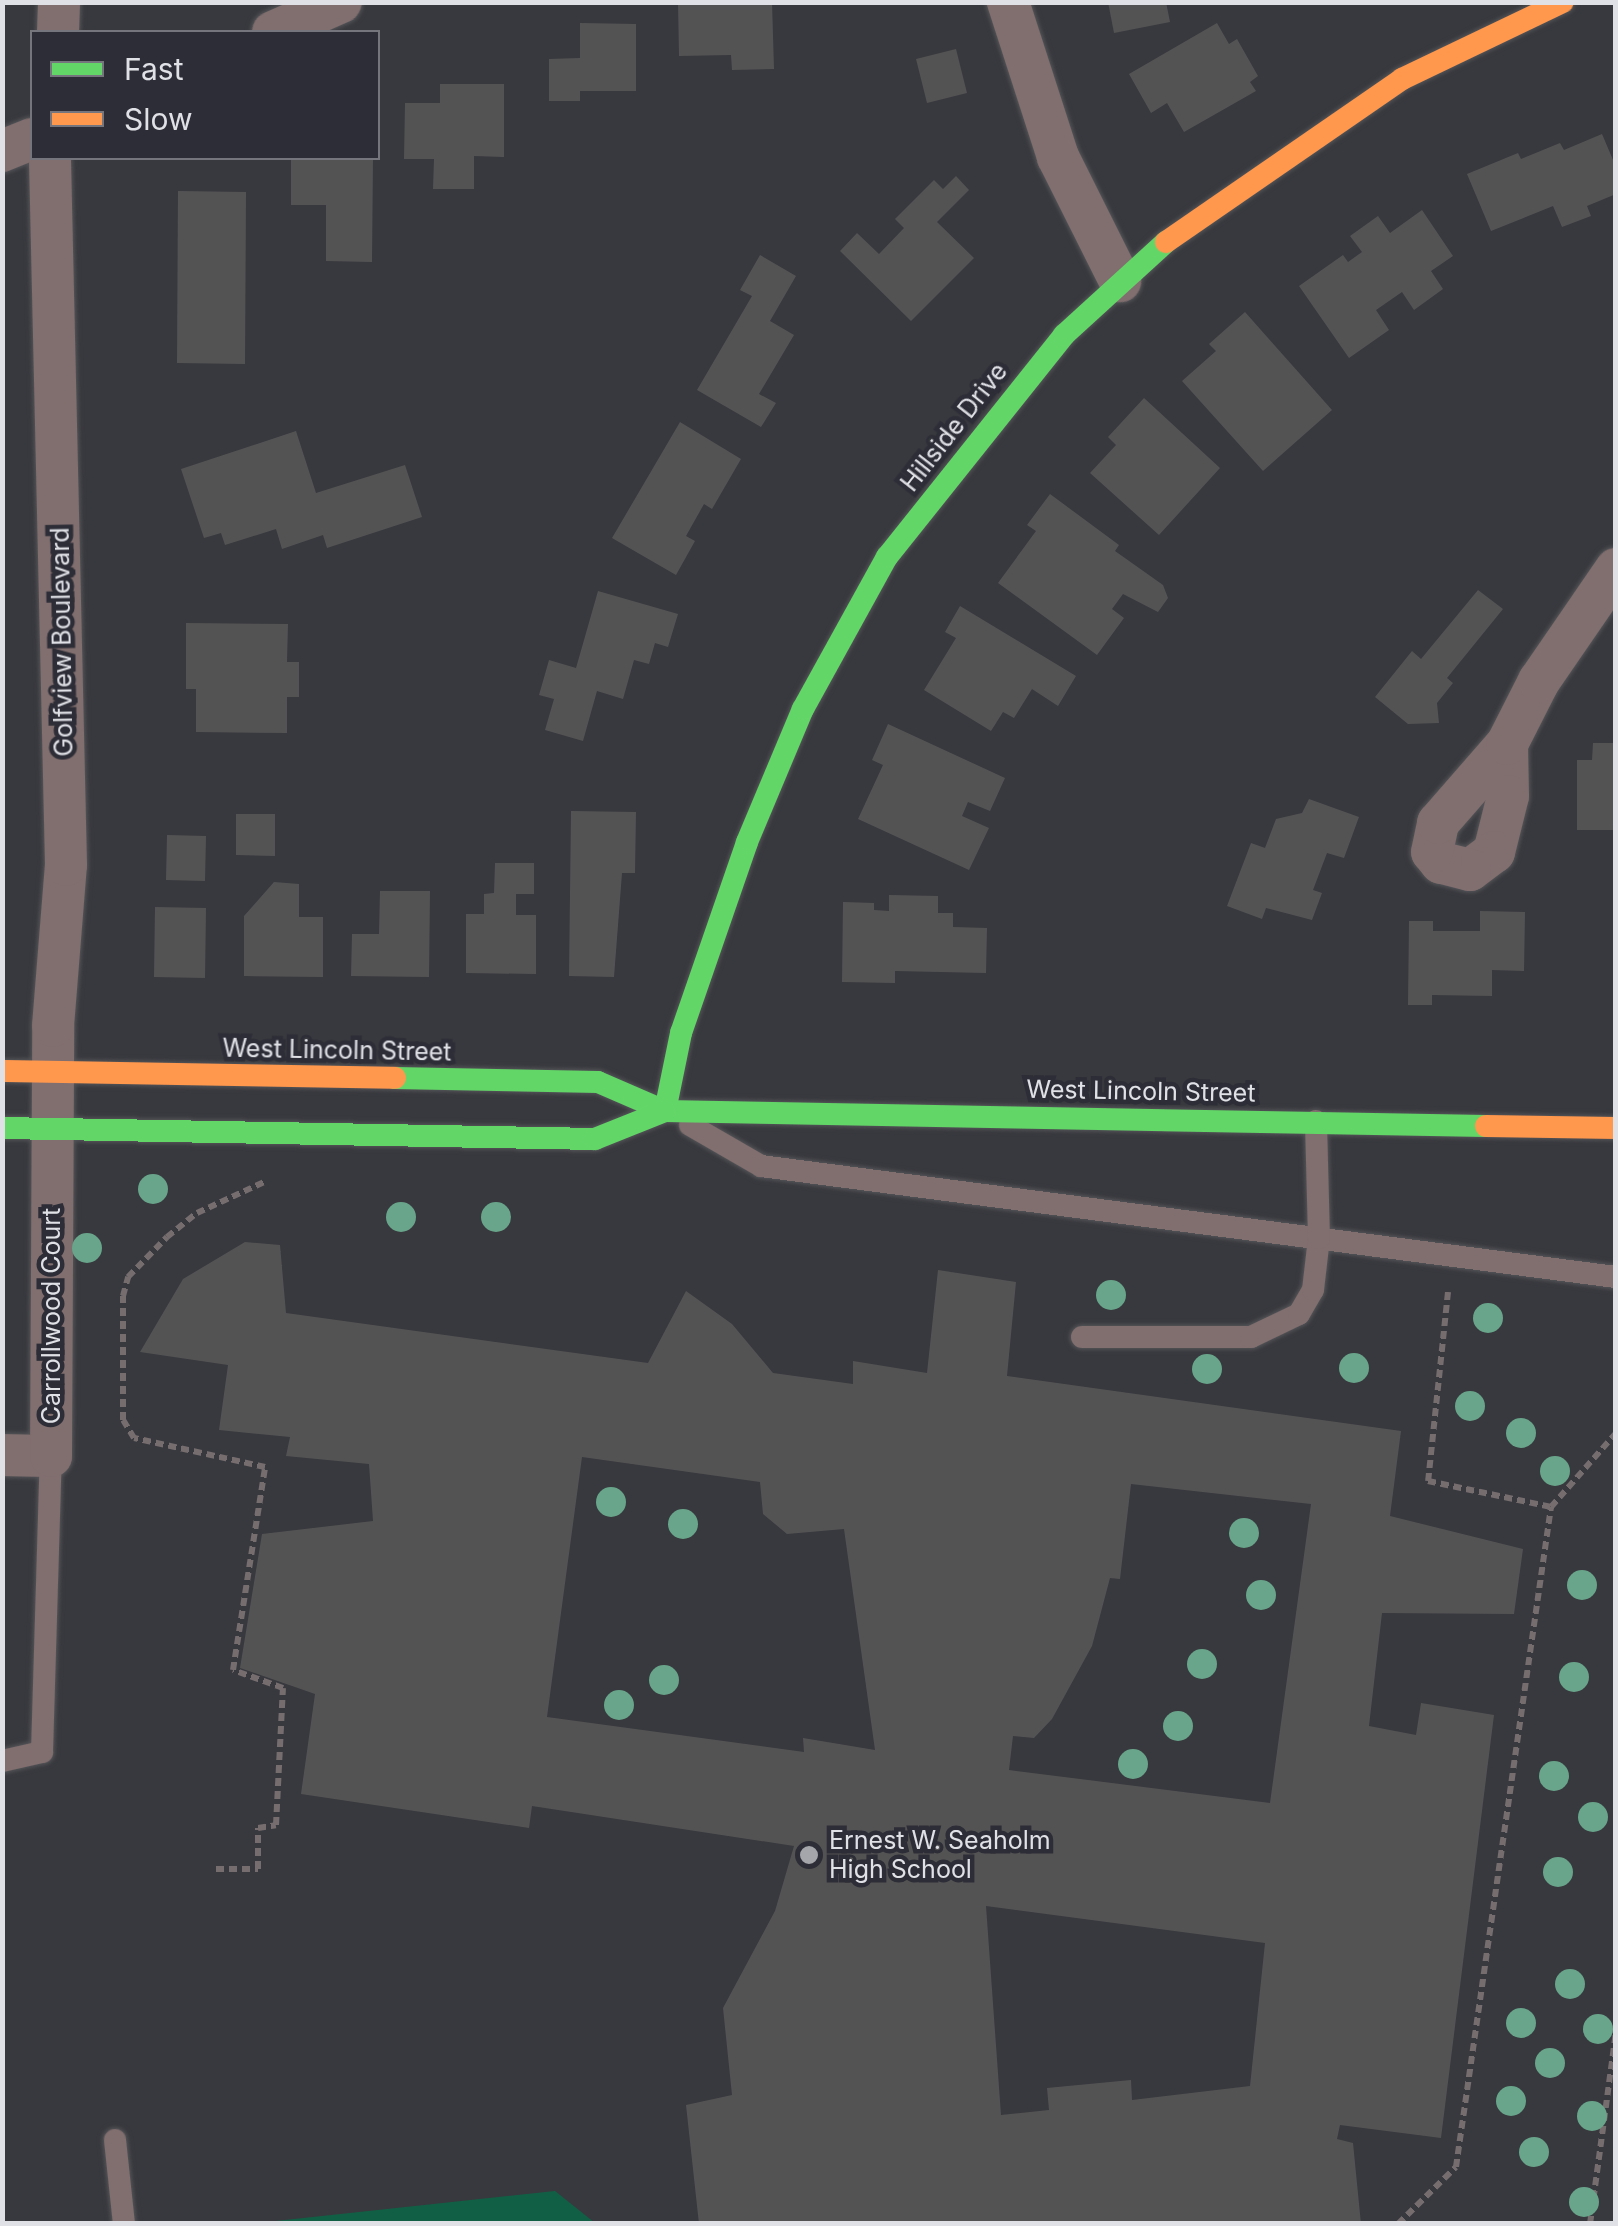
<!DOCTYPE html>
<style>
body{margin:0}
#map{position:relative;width:1618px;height:2226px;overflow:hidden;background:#38393e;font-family:Inter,sans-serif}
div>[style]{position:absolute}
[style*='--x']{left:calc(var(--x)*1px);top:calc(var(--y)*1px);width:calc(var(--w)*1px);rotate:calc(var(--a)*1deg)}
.green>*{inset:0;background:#116045}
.building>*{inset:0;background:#545354}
.path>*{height:6px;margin-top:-3px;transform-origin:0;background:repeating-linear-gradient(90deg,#766d6f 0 8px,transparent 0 13px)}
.roads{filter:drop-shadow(0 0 2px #545558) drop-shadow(0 0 2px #545558)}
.lane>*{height:22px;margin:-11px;padding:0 11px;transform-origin:11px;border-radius:11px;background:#816e6f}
.street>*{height:42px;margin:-21px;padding:0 21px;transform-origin:21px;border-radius:21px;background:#816e6f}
.fast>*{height:22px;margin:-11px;padding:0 11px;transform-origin:11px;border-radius:11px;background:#63d668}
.slow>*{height:22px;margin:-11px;padding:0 11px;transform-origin:11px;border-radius:11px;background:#ff974d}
.trees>*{width:30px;height:30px;margin:-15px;border-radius:50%;background:#68a58b}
.dots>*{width:28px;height:28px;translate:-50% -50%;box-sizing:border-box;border:5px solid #2c2d36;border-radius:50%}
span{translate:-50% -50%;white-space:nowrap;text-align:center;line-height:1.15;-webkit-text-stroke:9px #2c2d36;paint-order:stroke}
.street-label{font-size:25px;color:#e0e1e7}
.poi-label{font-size:25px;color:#e0e1e7}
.left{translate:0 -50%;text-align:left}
.frame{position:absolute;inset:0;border:5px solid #e0e1e7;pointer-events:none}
.legend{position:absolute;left:30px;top:30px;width:350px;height:130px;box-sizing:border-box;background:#2c2d36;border:2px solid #74757d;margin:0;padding:12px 18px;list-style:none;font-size:30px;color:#e0e1e7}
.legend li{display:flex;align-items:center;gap:20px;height:50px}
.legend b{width:50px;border:2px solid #74757d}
</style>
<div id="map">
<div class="green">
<i style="clip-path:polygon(555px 2191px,595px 2223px,257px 2223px)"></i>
</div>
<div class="building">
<i style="clip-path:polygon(678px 2px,772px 2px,774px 69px,732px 70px,731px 55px,679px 56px)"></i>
<i style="clip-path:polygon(1108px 2px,1166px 2px,1170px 22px,1114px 33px)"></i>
<i style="clip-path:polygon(580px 23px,636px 24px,636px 91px,580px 91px,580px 101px,549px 101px,549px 59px,580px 58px)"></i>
<i style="clip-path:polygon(1217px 23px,1229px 44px,1237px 39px,1258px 76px,1250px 82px,1256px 91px,1184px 132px,1167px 103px,1151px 113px,1129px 74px)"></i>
<i style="clip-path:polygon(956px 49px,967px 93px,927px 103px,916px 59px)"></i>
<i style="clip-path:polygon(440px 84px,504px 84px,504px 157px,474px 156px,474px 189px,433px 189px,434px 159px,404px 159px,405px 103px,440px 103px)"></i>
<i style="clip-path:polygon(1602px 134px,1616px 167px,1616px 194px,1587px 206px,1591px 216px,1562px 227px,1553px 206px,1491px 231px,1467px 174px,1518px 153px,1521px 159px,1560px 143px,1564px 150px)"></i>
<i style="clip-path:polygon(291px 158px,373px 158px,372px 262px,326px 261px,326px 205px,291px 205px)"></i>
<i style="clip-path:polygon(956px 176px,969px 190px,937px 222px,974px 258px,911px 321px,840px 251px,857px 233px,879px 254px,904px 228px,895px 219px,934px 180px,943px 189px)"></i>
<i style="clip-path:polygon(178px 191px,246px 192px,245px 364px,177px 363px)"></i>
<i style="clip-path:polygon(1422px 210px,1453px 256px,1431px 271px,1443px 289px,1414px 310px,1402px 292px,1376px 310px,1389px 330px,1349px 358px,1299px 286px,1343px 255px,1348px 262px,1362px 252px,1350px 236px,1378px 216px,1390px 233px)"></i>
<i style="clip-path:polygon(760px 255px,796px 276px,770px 321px,794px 335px,759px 394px,776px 403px,761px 427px,697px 390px,752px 296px,740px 290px)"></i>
<i style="clip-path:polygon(1245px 312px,1332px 410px,1263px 471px,1182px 381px,1216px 351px,1209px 344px)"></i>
<i style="clip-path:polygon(1144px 398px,1220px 468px,1159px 535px,1090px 473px,1116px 445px,1108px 437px)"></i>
<i style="clip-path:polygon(680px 422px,741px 459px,712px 509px,704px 504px,686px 536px,695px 541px,676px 575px,612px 538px)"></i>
<i style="clip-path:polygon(296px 431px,316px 493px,405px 465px,422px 517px,327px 548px,323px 535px,282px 549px,276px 529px,225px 545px,221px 533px,204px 538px,181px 469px)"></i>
<i style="clip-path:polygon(1050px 494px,1119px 545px,1115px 551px,1163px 585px,1168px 598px,1158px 612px,1123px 594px,1112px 609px,1124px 618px,1097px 655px,998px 583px,1036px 531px,1027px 525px)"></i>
<i style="clip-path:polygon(1478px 590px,1503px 609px,1447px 678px,1453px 683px,1437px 703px,1439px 723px,1408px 724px,1375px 697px,1412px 651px,1421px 659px)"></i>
<i style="clip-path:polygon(598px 591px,678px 614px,668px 647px,655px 643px,649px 664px,634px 660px,623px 699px,597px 691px,583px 741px,545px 730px,554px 699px,539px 695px,549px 660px,576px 668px)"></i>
<i style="clip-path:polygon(960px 606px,1076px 676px,1058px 706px,1032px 689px,1014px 718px,1003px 712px,991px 731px,924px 690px,956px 638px,945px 632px)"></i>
<i style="clip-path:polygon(186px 623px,288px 624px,287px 662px,299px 662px,299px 697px,287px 697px,287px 733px,196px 732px,196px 689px,186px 689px)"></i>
<i style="clip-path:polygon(888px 724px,1005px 778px,990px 811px,968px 802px,962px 816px,989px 828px,969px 870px,858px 819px,883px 765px,872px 760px)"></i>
<i style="clip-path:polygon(1593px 743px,1616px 743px,1616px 830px,1577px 830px,1577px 760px,1592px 760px)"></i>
<i style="clip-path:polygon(1309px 799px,1359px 817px,1344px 858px,1327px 853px,1313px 890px,1322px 893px,1312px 920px,1266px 908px,1262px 919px,1227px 906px,1251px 843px,1265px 848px,1276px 819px,1302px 813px)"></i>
<i style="clip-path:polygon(571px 811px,636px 812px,635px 873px,622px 873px,614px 977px,569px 976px)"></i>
<i style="clip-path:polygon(236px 814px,275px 814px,275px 856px,236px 855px)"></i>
<i style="clip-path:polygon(167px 835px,206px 836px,205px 881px,166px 880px)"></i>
<i style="clip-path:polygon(495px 863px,534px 863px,534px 894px,516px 894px,516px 915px,536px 915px,536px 974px,466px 973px,466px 914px,484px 914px,484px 894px,494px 893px)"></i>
<i style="clip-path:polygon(274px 882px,299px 884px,299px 917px,323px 917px,323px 977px,244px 976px,244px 916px)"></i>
<i style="clip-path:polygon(380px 891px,430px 891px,429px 977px,351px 976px,352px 934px,379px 934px)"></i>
<i style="clip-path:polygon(889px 895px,938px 896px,938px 913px,953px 913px,953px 927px,987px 928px,986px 973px,895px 971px,895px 983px,842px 982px,843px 902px,874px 903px,874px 910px,889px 911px)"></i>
<i style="clip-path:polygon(155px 907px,206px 908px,205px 978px,154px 977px)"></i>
<i style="clip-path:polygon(1480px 911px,1525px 912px,1524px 971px,1492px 970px,1492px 996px,1432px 995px,1432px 1005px,1408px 1005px,1409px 921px,1433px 921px,1433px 931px,1480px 931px)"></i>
<i style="clip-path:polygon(evenodd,245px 1242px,280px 1245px,286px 1313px,648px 1363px,686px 1291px,732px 1324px,773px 1373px,853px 1384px,853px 1361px,927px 1373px,938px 1270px,1016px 1282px,1007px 1376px,1401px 1431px,1390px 1516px,1523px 1549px,1514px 1614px,1382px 1613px,1369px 1726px,1416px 1735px,1421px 1703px,1494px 1715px,1441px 2138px,1340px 2125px,1337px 2139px,1353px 2143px,1361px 2224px,699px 2224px,686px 2105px,732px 2095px,723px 2008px,775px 1911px,794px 1846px,532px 1806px,529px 1828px,301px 1794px,315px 1694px,240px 1668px,262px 1534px,373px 1521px,369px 1464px,286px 1456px,290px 1437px,219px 1430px,228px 1365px,140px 1352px,183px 1279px,245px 1242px,582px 1457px,760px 1482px,763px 1514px,787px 1534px,844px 1529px,875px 1750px,803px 1738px,804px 1752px,547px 1717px,582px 1457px,245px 1242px,1131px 1484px,1311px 1504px,1270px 1803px,1009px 1770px,1013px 1736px,1034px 1738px,1052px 1719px,1092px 1646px,1110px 1578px,1120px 1579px,1131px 1484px,245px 1242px,986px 1906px,1265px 1943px,1250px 2086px,1132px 2100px,1131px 2080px,1047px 2088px,1049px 2110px,1001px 2115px,986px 1906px)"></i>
</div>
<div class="path">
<i style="--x:1448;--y:1292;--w:190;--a:96"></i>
<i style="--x:1428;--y:1481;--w:126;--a:11.9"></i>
<i style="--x:216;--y:1869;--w:42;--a:0"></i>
<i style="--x:258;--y:1869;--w:41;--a:-90"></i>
<i style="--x:258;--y:1828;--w:18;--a:-9"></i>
<i style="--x:276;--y:1825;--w:137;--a:-87.1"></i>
<i style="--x:283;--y:1688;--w:53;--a:-160.2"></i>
<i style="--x:233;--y:1670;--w:206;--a:-81"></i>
<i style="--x:265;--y:1467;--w:134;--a:-167.5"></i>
<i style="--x:134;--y:1438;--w:21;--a:-121"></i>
<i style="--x:123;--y:1420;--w:124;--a:-90"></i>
<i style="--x:123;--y:1296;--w:20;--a:-75"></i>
<i style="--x:128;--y:1277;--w:56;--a:-45.7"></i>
<i style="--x:167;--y:1237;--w:38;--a:-39"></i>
<i style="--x:197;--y:1213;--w:74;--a:-24.8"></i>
<i style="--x:1398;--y:2224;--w:81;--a:-44.5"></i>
<i style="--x:1456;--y:2167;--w:667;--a:-81.81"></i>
<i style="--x:1551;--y:1507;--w:98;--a:-48.7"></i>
<i style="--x:1590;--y:2224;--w:195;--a:-82.3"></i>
</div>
<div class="roads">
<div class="lane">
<i style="--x:690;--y:1125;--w:82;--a:30"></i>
<i style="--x:761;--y:1166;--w:862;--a:7.4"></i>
<i style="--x:1082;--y:1337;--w:169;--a:0"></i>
<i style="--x:1251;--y:1337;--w:53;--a:-25.6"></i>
<i style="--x:1299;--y:1314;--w:28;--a:-60"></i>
<i style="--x:1313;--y:1290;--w:52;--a:-83.4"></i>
<i style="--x:1319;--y:1238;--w:117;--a:-91.5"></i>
<i style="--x:2;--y:1761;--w:41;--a:-12.7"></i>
<i style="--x:42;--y:1752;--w:296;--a:-88.3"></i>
<i style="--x:115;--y:2140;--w:84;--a:83.9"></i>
</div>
<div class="street">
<i style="--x:1008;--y:2;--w:163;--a:72.1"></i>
<i style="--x:1058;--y:157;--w:139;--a:63.4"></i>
<i style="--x:58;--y:32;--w:30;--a:-88"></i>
<i style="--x:273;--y:32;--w:74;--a:-23.8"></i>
<i style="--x:2;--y:151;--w:32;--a:-22"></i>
<i style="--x:1507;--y:744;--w:52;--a:88.9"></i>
<i style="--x:1508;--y:796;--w:58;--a:104"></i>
<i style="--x:1494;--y:852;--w:30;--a:143"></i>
<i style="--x:1470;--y:870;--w:30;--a:-166"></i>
<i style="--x:1441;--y:863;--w:14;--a:-129"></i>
<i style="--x:1432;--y:852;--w:30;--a:-78"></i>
<i style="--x:1438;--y:823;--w:105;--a:-48.9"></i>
<i style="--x:1507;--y:744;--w:71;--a:-63.1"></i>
<i style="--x:1539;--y:681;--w:136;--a:-55.5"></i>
<i style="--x:2;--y:1455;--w:49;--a:1.2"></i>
<i style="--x:51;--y:1456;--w:430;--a:-89.7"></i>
<i style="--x:53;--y:1026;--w:162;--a:-85.4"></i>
<i style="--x:66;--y:865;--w:707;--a:-91.3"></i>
</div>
<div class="fast">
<i style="--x:395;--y:1078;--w:203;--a:1.1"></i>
<i style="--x:598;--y:1082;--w:73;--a:23.4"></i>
<i style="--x:665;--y:1111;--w:821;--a:1.05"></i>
<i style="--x:665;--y:1111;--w:80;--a:-78.4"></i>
<i style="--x:681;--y:1033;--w:202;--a:-70.9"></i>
<i style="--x:747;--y:842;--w:144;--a:-67.2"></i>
<i style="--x:803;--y:709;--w:174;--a:-61.1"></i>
<i style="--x:887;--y:557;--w:284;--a:-51.4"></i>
<i style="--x:1064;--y:335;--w:138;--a:-42.4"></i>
<i style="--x:2;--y:1128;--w:593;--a:1.06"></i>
<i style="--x:595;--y:1139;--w:75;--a:-21.8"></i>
</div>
<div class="slow">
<i style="--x:1166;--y:242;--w:287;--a:-34.6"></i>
<i style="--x:1402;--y:79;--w:178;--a:-25.6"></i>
<i style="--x:2;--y:1071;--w:393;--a:1"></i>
<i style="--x:1486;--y:1126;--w:130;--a:0.9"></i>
</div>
</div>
<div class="trees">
<i style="left:153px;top:1189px"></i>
<i style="left:401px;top:1217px"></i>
<i style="left:496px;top:1217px"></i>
<i style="left:87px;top:1248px"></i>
<i style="left:1111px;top:1295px"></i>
<i style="left:1488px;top:1318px"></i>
<i style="left:1354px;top:1368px"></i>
<i style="left:1207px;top:1369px"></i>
<i style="left:1470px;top:1406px"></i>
<i style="left:1521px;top:1433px"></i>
<i style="left:1555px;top:1471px"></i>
<i style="left:611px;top:1502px"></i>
<i style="left:683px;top:1524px"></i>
<i style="left:1244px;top:1533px"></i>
<i style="left:1582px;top:1585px"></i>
<i style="left:1261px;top:1595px"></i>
<i style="left:1202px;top:1664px"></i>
<i style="left:1574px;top:1677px"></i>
<i style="left:664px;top:1680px"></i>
<i style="left:619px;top:1705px"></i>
<i style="left:1178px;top:1726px"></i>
<i style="left:1133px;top:1764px"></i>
<i style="left:1554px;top:1776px"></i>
<i style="left:1593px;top:1817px"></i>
<i style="left:1558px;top:1872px"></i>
<i style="left:1570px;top:1984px"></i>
<i style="left:1521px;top:2023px"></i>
<i style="left:1598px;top:2029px"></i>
<i style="left:1550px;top:2063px"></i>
<i style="left:1511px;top:2101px"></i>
<i style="left:1592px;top:2116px"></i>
<i style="left:1534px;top:2152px"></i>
<i style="left:1584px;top:2202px"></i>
</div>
<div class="dots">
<i style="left:809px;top:1855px;background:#a5a6ac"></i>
</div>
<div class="street-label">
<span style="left:954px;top:427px;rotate:-52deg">Hillside Drive</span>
<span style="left:62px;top:642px;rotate:-91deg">Golfview Boulevard</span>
<span style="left:337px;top:1050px;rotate:1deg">West Lincoln Street</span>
<span style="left:1141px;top:1091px;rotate:1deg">West Lincoln Street</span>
<span style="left:51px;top:1316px;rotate:-90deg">Carrollwood Court</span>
</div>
<div class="poi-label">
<span class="left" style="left:829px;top:1855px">Ernest W. Seaholm<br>High School</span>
</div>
<div class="frame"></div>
<ul class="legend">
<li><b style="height:12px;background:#63d668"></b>Fast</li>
<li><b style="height:12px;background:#ff974d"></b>Slow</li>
</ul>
</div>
